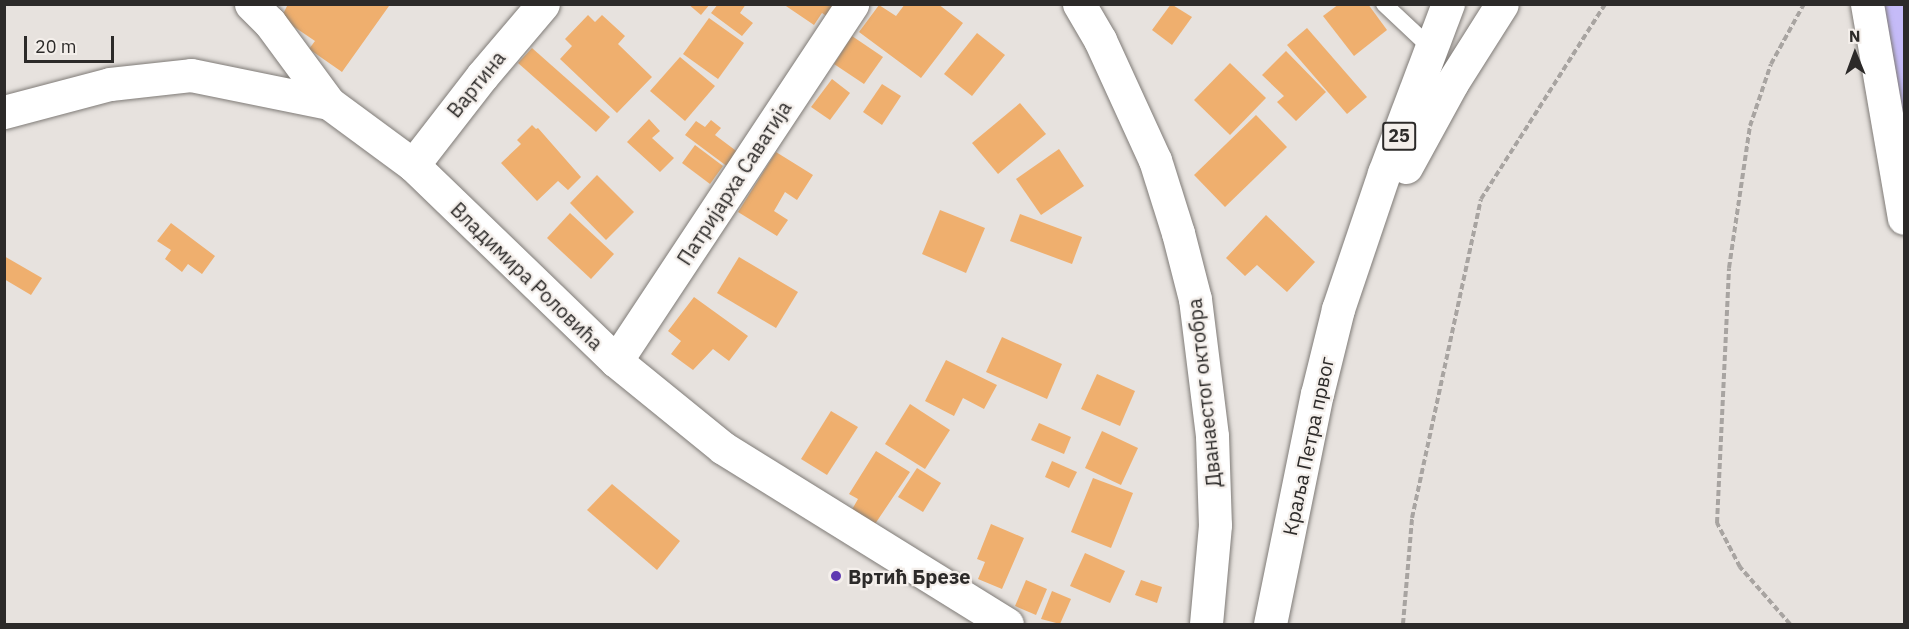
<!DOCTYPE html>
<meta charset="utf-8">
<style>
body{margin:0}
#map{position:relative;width:1909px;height:629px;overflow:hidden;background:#e7e2de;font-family:"IBM Plex Sans",sans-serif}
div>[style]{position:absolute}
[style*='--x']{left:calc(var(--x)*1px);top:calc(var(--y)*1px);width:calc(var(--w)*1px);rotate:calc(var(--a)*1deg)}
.green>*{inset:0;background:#c5bbf8}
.building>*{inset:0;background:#efaf6e}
.path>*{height:4px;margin-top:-2px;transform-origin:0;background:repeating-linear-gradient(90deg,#a8a4a1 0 6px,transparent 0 9px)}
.roads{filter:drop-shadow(0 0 2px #7f7b77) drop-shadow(0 0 2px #7f7b77)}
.lane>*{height:16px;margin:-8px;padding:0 8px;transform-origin:8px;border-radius:8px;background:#fff}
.street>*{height:33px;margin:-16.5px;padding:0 16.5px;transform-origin:16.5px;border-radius:16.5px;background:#fff}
.primary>*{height:33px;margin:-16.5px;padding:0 16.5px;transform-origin:16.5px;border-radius:16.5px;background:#fff}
.dots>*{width:16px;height:16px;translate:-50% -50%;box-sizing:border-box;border:3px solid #f4efeb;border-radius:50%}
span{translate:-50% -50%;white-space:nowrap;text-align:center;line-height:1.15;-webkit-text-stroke:4.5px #f4efeb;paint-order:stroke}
.shield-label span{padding:2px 4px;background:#f4efeb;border:2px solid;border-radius:4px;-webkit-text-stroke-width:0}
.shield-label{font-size:18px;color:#2c2a29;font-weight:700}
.street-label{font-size:20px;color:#2c2a29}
.poi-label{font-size:20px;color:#2c2a29;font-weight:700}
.left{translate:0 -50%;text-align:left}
.frame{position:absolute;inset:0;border:6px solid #2c2a29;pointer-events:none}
.north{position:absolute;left:1825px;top:24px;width:60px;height:60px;-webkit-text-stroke:4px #f4efeb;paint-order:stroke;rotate:359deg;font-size:16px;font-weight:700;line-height:24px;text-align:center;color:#2c2a29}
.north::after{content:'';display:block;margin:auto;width:21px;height:27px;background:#2c2a29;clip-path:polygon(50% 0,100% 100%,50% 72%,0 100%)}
.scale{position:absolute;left:24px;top:36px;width:90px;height:27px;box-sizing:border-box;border:3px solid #2c2a29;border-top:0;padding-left:8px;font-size:18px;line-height:21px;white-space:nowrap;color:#2c2a29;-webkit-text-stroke:4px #f4efeb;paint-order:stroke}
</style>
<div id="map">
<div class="green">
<i style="clip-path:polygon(1860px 5px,1904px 5px,1904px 239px,1896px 195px)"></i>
</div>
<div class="building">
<i style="clip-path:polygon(288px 4px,387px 4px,389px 6px,342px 72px,309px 49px,315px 41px,281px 18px)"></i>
<i style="clip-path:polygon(688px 4px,710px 4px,701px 15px)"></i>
<i style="clip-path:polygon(718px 4px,746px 4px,740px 13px,753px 23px,742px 36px,711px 13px)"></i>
<i style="clip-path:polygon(783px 4px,848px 4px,837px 23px,822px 13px,814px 25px)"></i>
<i style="clip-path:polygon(905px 4px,938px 4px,963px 23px,921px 78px,859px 32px,879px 5px,896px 16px)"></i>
<i style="clip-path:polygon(1171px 4px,1192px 17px,1172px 45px,1152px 30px)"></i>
<i style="clip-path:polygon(1339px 4px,1368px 4px,1387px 30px,1354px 56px,1323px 16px)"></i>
<i style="clip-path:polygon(588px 15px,595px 22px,602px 15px,625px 36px,618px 44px,652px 77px,617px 113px,560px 59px,572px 46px,565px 39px)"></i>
<i style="clip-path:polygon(709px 18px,744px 43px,718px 79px,683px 54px)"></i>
<i style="clip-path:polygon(1307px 28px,1367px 97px,1347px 114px,1287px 45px)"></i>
<i style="clip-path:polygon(977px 33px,1005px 55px,972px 96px,944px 74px)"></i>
<i style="clip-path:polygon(852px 36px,883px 57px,864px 84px,834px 64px)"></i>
<i style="clip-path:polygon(532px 48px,610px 117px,596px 132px,518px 63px)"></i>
<i style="clip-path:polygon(1286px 51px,1326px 92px,1296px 121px,1277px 102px,1284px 96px,1262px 75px)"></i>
<i style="clip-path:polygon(680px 57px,715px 86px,685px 121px,650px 91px)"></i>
<i style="clip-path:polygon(1230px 63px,1266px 98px,1230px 135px,1194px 100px)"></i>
<i style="clip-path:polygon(832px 79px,850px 93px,830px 120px,811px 107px)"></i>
<i style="clip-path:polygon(882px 84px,901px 96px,882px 125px,863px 112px)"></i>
<i style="clip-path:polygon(1020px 103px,1046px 134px,998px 174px,972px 143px)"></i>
<i style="clip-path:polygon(1256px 115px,1287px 147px,1225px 207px,1194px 175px)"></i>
<i style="clip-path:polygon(649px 119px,660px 131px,652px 138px,674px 158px,660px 172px,627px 142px)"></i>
<i style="clip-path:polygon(711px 120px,721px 128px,715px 135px,739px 153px,728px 167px,685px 135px,696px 121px,705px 127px)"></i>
<i style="clip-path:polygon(532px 125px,536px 129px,538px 128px,581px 177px,568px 190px,558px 181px,537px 201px,501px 163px,521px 144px,517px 140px)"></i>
<i style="clip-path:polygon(695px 145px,723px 166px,710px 184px,682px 163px)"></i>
<i style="clip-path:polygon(1059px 149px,1084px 186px,1041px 215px,1016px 179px)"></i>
<i style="clip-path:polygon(776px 152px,813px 175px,797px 200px,785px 192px,774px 211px,788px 220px,777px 236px,738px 212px)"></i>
<i style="clip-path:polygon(597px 175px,634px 212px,606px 240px,570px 203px)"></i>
<i style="clip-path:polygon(940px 210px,985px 228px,966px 273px,922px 254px)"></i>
<i style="clip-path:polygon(570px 213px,614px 254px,591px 279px,547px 238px)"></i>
<i style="clip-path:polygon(1020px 214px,1082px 237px,1072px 264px,1010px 241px)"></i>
<i style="clip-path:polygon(1266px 215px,1315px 262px,1287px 292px,1257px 265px,1245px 276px,1226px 258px)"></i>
<i style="clip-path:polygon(171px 223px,215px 256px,202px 274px,188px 264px,182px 272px,165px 259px,171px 250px,157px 241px)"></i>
<i style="clip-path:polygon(4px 256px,42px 278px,31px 295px,4px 279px)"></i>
<i style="clip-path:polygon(739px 257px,798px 292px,776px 328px,717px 293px)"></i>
<i style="clip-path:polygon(694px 297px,748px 336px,729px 361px,713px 349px,693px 370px,671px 354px,681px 341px,668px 331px)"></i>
<i style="clip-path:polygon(1002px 337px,1062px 364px,1047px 399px,986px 372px)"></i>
<i style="clip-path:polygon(946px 360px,997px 385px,984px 409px,963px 398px,954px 416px,925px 401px)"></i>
<i style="clip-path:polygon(1097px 374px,1135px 391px,1120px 426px,1081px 409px)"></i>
<i style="clip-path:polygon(910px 404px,950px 430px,925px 469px,885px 444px)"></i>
<i style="clip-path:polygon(831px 411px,858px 427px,827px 475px,801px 459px)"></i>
<i style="clip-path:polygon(1039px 423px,1071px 437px,1064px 454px,1031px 440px)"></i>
<i style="clip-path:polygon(1102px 431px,1138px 448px,1121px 485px,1085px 468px)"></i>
<i style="clip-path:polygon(876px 451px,910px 472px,873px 527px,850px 513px,858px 499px,849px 494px)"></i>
<i style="clip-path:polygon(1052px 461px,1077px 472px,1069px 488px,1045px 477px)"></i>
<i style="clip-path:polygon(917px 468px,941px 483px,923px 512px,898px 497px)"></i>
<i style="clip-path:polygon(1093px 478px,1133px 493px,1111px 548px,1071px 532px)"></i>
<i style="clip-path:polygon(612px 484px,680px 541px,657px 570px,587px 510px)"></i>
<i style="clip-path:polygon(991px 524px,1024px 538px,1002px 589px,978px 579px,985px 562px,977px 559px)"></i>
<i style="clip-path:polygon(1085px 553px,1125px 571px,1110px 603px,1070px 586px)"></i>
<i style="clip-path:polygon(1026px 580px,1047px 589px,1036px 615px,1015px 606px)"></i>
<i style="clip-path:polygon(1141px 580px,1162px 587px,1157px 603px,1135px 595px)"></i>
<i style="clip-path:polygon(1052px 591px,1071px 599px,1060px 624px,1041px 619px)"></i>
</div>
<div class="path">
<i style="--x:1403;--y:624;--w:106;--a:-85.1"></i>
<i style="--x:1412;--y:518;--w:326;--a:-77.8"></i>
<i style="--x:1481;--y:199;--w:231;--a:-57.5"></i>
<i style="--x:1790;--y:624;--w:76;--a:-131.3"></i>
<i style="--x:1740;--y:567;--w:50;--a:-117.6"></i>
<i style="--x:1717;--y:523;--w:255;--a:-87.3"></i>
<i style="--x:1729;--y:268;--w:144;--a:-81.6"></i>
<i style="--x:1750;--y:126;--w:65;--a:-71.3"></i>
<i style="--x:1771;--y:64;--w:68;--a:-61.2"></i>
</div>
<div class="roads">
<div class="lane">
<i style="--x:1384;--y:4;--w:66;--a:43.2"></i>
</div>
<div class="street">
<i style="--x:251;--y:4;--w:27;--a:45"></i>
<i style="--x:270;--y:23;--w:99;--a:53.6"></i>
<i style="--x:1079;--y:4;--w:42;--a:59.7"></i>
<i style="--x:1100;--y:40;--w:132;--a:65.4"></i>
<i style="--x:1155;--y:160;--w:77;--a:72.5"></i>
<i style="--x:1178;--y:233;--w:68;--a:75.6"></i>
<i style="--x:1195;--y:299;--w:138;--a:82.9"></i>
<i style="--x:1212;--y:436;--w:89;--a:88.1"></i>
<i style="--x:1215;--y:525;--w:99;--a:95.2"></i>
<i style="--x:1867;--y:4;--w:217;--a:80.2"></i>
<i style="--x:4;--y:112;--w:110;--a:-14.8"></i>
<i style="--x:110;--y:84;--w:81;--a:-6.3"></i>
<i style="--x:191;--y:75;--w:141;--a:11.5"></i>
<i style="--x:329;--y:103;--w:104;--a:36.4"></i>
<i style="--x:413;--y:165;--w:282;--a:44"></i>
<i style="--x:616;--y:361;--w:138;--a:39.1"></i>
<i style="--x:723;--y:448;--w:334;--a:31.8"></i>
<i style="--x:413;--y:165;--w:113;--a:-52.2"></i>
<i style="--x:482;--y:76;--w:94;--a:-49.7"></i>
<i style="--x:616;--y:361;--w:428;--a:-56.5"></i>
</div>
<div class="primary">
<i style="--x:1406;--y:167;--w:96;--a:-61.3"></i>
<i style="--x:1452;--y:83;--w:93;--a:-57.7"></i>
<i style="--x:1270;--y:624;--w:235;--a:-78.5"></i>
<i style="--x:1317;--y:394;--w:88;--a:-76.1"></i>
<i style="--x:1338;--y:309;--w:144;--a:-71.3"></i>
<i style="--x:1384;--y:173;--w:181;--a:-69.3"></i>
</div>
</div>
<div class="dots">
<i style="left:836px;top:576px;background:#5e39b1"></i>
</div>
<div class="shield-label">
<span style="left:1399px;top:136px">25</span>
</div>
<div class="street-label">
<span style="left:476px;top:84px;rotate:-51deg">Вартина</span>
<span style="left:734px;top:183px;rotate:-57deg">Патријарха Саватија</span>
<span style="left:527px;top:276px;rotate:44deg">Владимира Роловића</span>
<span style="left:1204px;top:393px;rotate:-96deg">Дванаестог октобра</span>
<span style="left:1308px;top:446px;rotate:-78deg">Краља Петра првог</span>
</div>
<div class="poi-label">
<span class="left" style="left:848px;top:576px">Вртић Брезе</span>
</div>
<div class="frame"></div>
<div class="north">N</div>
<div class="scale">20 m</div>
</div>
